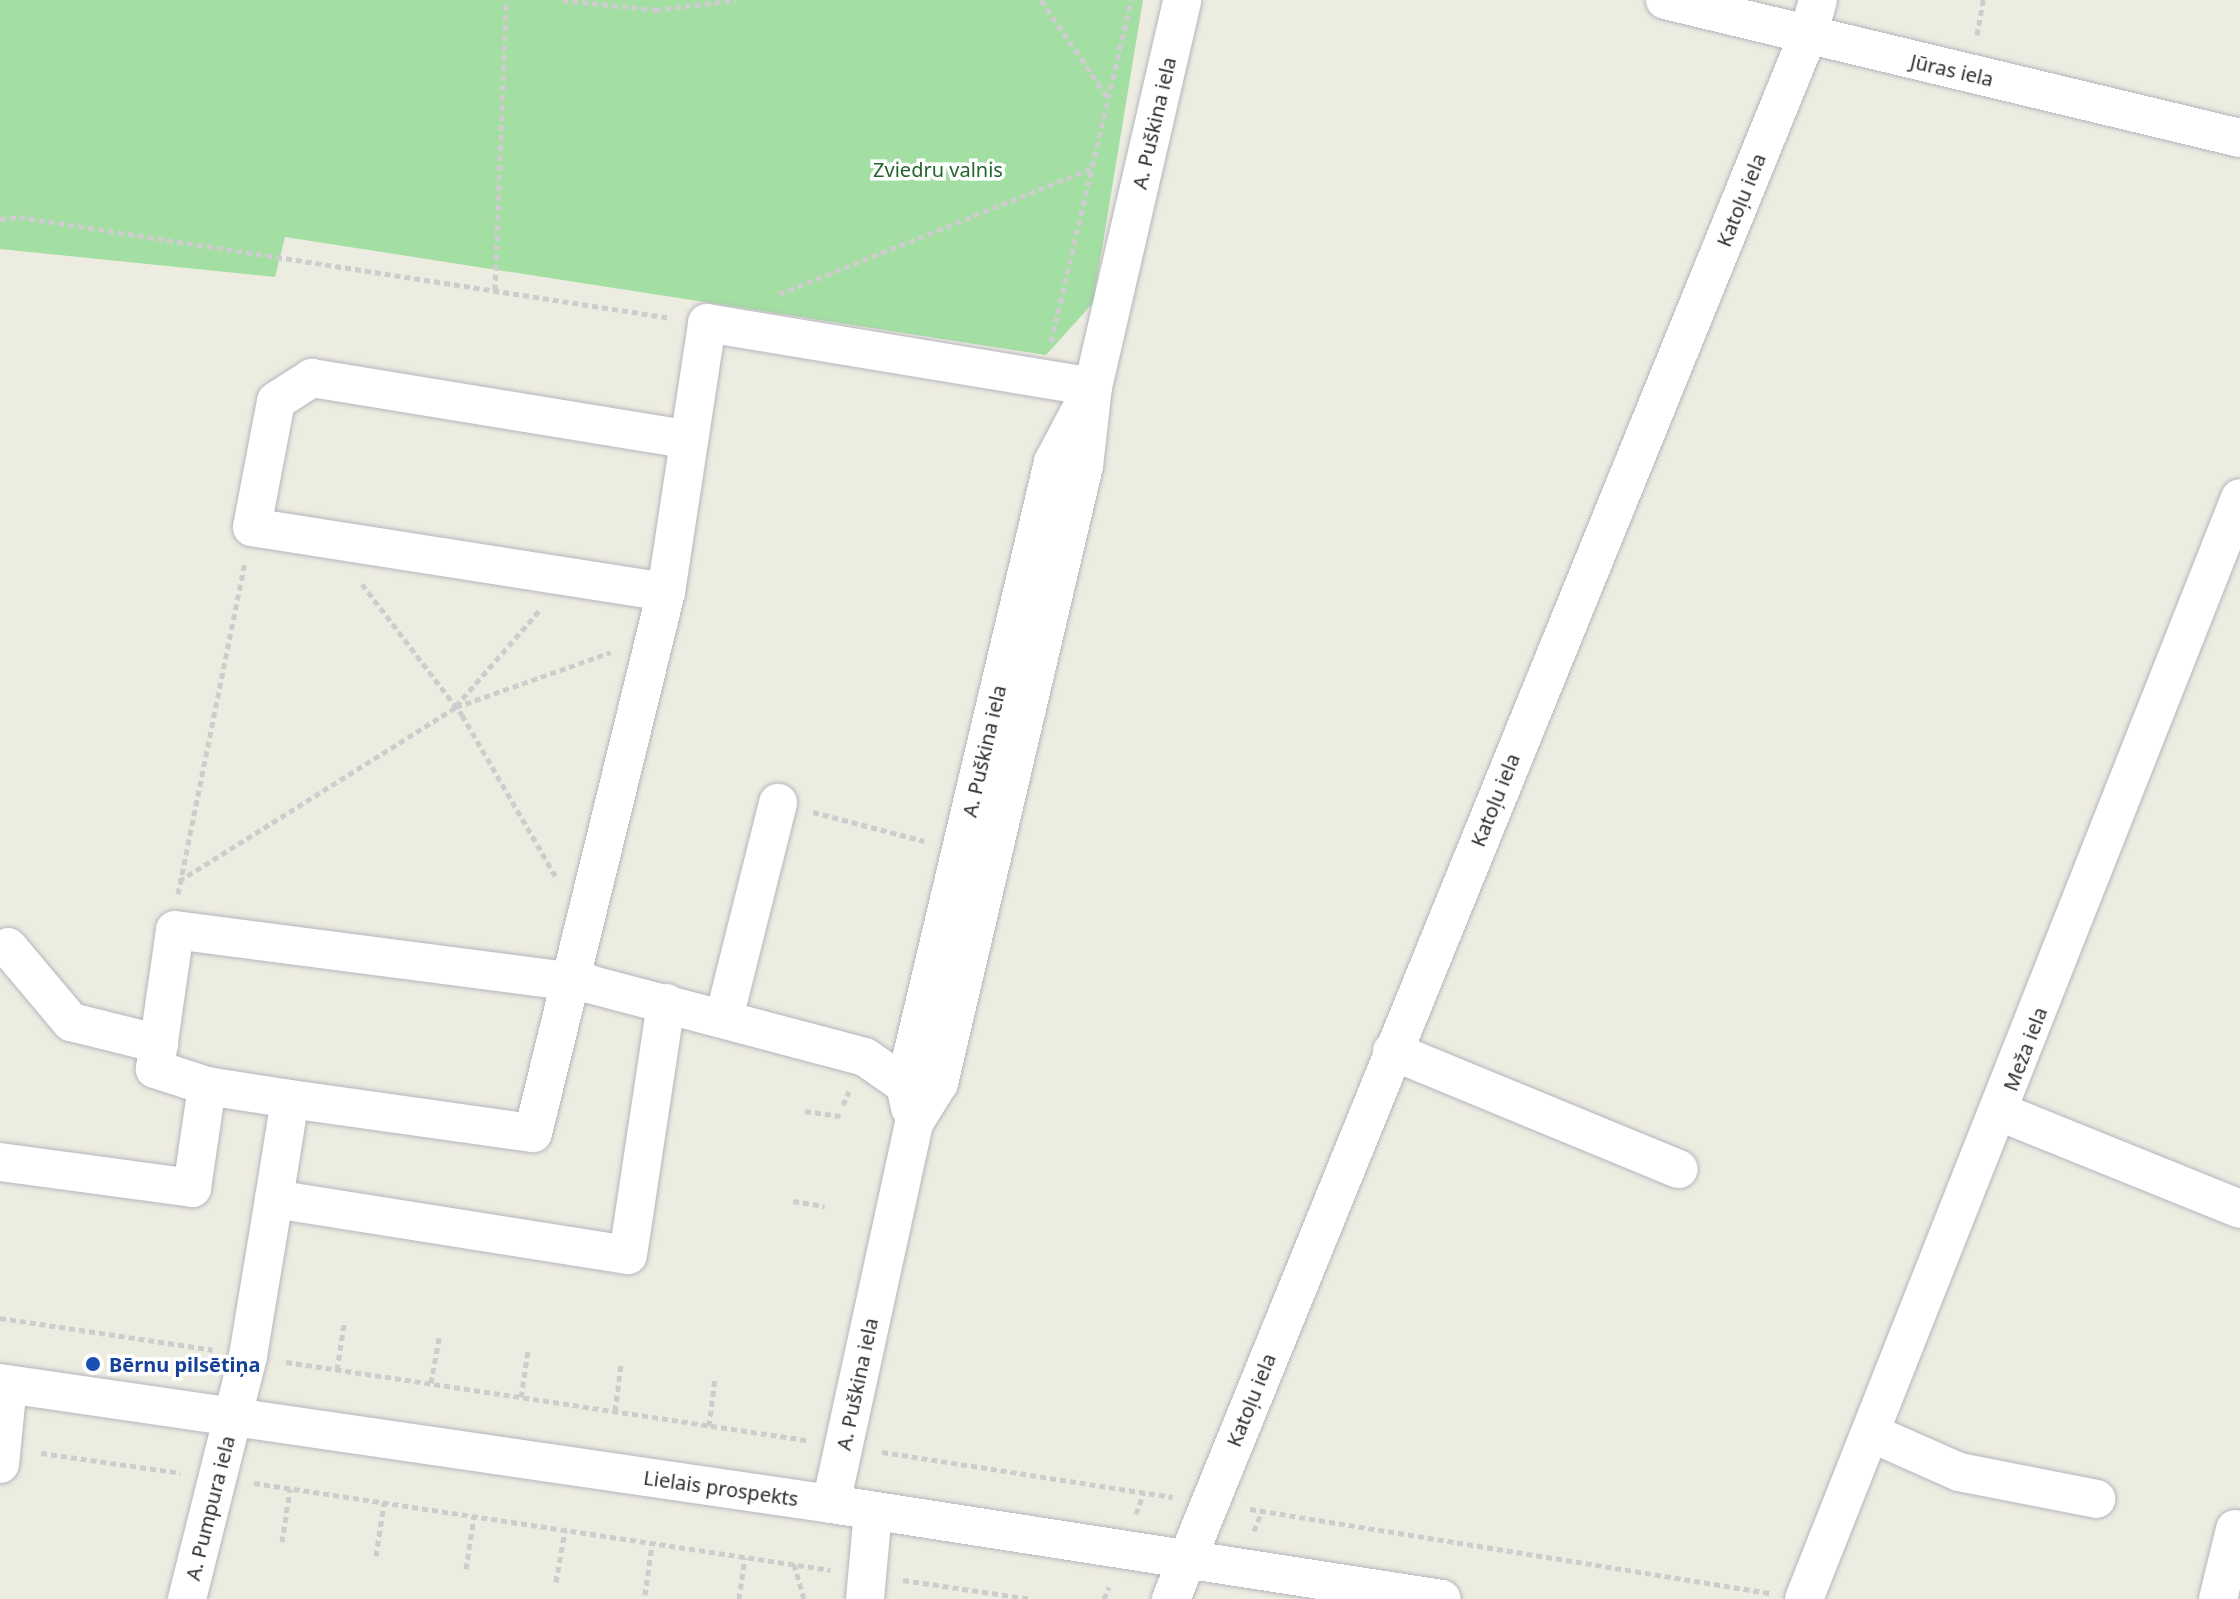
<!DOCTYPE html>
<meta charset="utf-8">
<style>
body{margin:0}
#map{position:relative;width:2240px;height:1599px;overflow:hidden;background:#edece1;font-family:"Noto Sans",sans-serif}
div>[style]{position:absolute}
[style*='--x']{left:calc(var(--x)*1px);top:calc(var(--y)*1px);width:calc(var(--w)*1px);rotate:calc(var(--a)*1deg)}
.green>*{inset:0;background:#a3dea3}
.path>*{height:5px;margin-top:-2.5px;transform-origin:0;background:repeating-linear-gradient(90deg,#cdcdcd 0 6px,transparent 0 10px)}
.roads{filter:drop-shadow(0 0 2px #b6b4bf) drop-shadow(0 0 2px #b6b4bf)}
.minor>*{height:38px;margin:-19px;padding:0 19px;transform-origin:19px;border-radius:19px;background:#fff}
.dots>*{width:22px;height:22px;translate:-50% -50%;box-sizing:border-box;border:4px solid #fff;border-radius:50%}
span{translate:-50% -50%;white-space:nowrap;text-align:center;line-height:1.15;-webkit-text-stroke:7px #fff;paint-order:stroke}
.street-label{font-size:20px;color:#2d2d2d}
.park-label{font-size:20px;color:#22652c}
.transit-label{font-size:20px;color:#164399;font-weight:700}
.left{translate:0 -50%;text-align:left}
</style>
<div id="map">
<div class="green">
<i style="clip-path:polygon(0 0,1143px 0,1093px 303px,1046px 355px,285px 237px,275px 277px,0 249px)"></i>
</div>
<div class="path">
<i style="--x:562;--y:0;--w:94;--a:6.1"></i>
<i style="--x:655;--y:10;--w:82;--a:-7"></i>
<i style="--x:1041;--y:0;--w:119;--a:55.6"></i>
<i style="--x:1977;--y:35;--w:36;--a:-80"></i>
<i style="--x:0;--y:219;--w:19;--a:-6"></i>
<i style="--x:19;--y:217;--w:660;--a:8.81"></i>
<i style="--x:495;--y:290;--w:290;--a:-87.8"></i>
<i style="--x:779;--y:294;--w:337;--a:-21.9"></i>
<i style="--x:1051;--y:342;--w:351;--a:-76.8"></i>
<i style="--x:362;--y:584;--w:165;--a:52.6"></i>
<i style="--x:462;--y:715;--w:190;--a:59.9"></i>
<i style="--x:456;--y:706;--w:126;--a:-48.9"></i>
<i style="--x:813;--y:812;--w:115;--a:14.6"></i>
<i style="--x:179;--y:881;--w:327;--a:-32.1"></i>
<i style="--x:456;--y:707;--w:164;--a:-19.5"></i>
<i style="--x:178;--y:894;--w:339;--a:-78.6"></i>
<i style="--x:843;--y:1105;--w:15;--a:-67"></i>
<i style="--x:805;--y:1111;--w:36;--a:8"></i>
<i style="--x:793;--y:1201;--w:32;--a:9"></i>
<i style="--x:0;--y:1318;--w:215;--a:8.5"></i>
<i style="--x:286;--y:1362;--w:526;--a:8.53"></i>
<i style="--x:337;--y:1370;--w:47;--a:-81.3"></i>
<i style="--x:431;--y:1383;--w:46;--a:-79.9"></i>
<i style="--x:521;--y:1397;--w:47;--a:-81.3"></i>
<i style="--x:615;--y:1411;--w:47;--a:-82.7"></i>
<i style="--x:709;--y:1426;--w:49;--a:-83"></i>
<i style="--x:882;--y:1452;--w:294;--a:8.8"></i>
<i style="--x:41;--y:1453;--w:141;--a:8.1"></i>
<i style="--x:254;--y:1483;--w:583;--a:8.59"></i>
<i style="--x:1250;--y:1509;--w:526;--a:9.19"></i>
<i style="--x:1136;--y:1514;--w:23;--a:-70"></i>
<i style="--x:1254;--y:1531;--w:22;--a:-68"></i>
<i style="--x:282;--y:1542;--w:54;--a:-81.4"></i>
<i style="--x:376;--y:1556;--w:54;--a:-81.4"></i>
<i style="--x:794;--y:1564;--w:36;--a:74"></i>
<i style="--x:466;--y:1569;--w:54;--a:-81.4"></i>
<i style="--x:903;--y:1580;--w:129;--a:8.4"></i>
<i style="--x:556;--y:1582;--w:53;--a:-80.2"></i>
<i style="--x:645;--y:1595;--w:52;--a:-82.3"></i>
<i style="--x:739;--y:1599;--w:42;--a:-81.9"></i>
<i style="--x:1104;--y:1599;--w:13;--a:-67"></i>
</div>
<div class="roads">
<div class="minor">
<i style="--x:1665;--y:0;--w:591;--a:13.5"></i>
<i style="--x:666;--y:592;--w:419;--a:-171.1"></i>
<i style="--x:252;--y:527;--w:128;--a:-79.2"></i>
<i style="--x:276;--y:401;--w:43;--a:-32.6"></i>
<i style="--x:312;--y:378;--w:382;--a:9.3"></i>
<i style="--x:8;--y:947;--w:98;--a:50"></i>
<i style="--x:71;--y:1022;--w:91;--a:14"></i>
<i style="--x:724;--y:1018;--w:222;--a:-75.9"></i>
<i style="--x:1392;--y:1051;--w:310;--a:22.4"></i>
<i style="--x:290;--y:1099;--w:84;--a:-171.1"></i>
<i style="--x:207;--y:1086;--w:55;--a:-161.9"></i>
<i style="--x:155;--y:1069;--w:140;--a:-81.8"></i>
<i style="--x:175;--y:930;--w:418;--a:7.4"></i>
<i style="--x:589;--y:984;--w:285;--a:14.8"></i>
<i style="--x:865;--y:1057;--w:49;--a:35"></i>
<i style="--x:910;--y:1108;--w:24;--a:-102"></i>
<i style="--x:905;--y:1085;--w:640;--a:-76.64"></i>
<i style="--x:1053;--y:462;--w:62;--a:-62.2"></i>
<i style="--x:2000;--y:1112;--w:259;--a:22"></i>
<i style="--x:0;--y:1162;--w:194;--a:7.7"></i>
<i style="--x:192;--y:1188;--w:103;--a:-81.6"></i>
<i style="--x:274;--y:1199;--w:101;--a:-80.9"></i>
<i style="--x:290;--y:1099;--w:245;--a:8"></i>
<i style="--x:533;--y:1133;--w:557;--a:-76.19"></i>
<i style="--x:666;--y:592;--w:272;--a:-81.3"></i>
<i style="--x:707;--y:323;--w:391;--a:9.4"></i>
<i style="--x:0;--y:1383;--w:840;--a:8.28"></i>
<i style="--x:831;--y:1504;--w:618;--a:8.84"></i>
<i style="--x:1871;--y:1433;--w:96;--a:23.9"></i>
<i style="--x:1959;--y:1472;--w:140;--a:11.1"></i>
<i style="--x:0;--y:1464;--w:80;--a:-84.3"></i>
<i style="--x:831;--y:1504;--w:390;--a:-77.7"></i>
<i style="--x:914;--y:1123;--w:47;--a:-58"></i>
<i style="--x:939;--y:1083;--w:634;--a:-76.78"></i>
<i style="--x:1084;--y:466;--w:80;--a:-83.5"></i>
<i style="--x:1093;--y:387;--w:397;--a:-77"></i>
<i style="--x:187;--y:1599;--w:251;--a:-75.9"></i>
<i style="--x:248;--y:1356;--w:159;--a:-80.6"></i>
<i style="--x:274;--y:1199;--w:358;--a:9"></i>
<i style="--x:628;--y:1255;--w:255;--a:-81.4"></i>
<i style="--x:865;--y:1599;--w:88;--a:-84.8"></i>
<i style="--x:1171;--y:1599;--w:1689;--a:-67.84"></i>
<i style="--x:1808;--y:35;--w:36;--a:-74"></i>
<i style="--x:1804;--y:1599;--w:1184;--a:-68.4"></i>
<i style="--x:2218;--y:1599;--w:72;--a:-76.3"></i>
</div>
</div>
<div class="dots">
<i style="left:93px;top:1364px;background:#1a4fb4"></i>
</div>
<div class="street-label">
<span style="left:1952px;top:70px;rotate:13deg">Jūras iela</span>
<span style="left:1154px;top:123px;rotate:-77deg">A. Puškina iela</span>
<span style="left:1741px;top:200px;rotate:-68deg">Katoļu iela</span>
<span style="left:984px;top:751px;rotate:-77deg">A. Puškina iela</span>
<span style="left:1495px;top:800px;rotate:-68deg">Katoļu iela</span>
<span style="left:2025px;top:1049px;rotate:-69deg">Meža iela</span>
<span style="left:857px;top:1384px;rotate:-78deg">A. Puškina iela</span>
<span style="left:1251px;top:1400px;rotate:-68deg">Katoļu iela</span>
<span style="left:721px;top:1488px;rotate:8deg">Lielais prospekts</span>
<span style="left:210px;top:1508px;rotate:-76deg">A. Pumpura iela</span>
</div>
<div class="park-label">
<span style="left:938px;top:169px">Zviedru valnis</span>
</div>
<div class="transit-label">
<span class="left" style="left:109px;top:1364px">Bērnu pilsētiņa</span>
</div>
</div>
